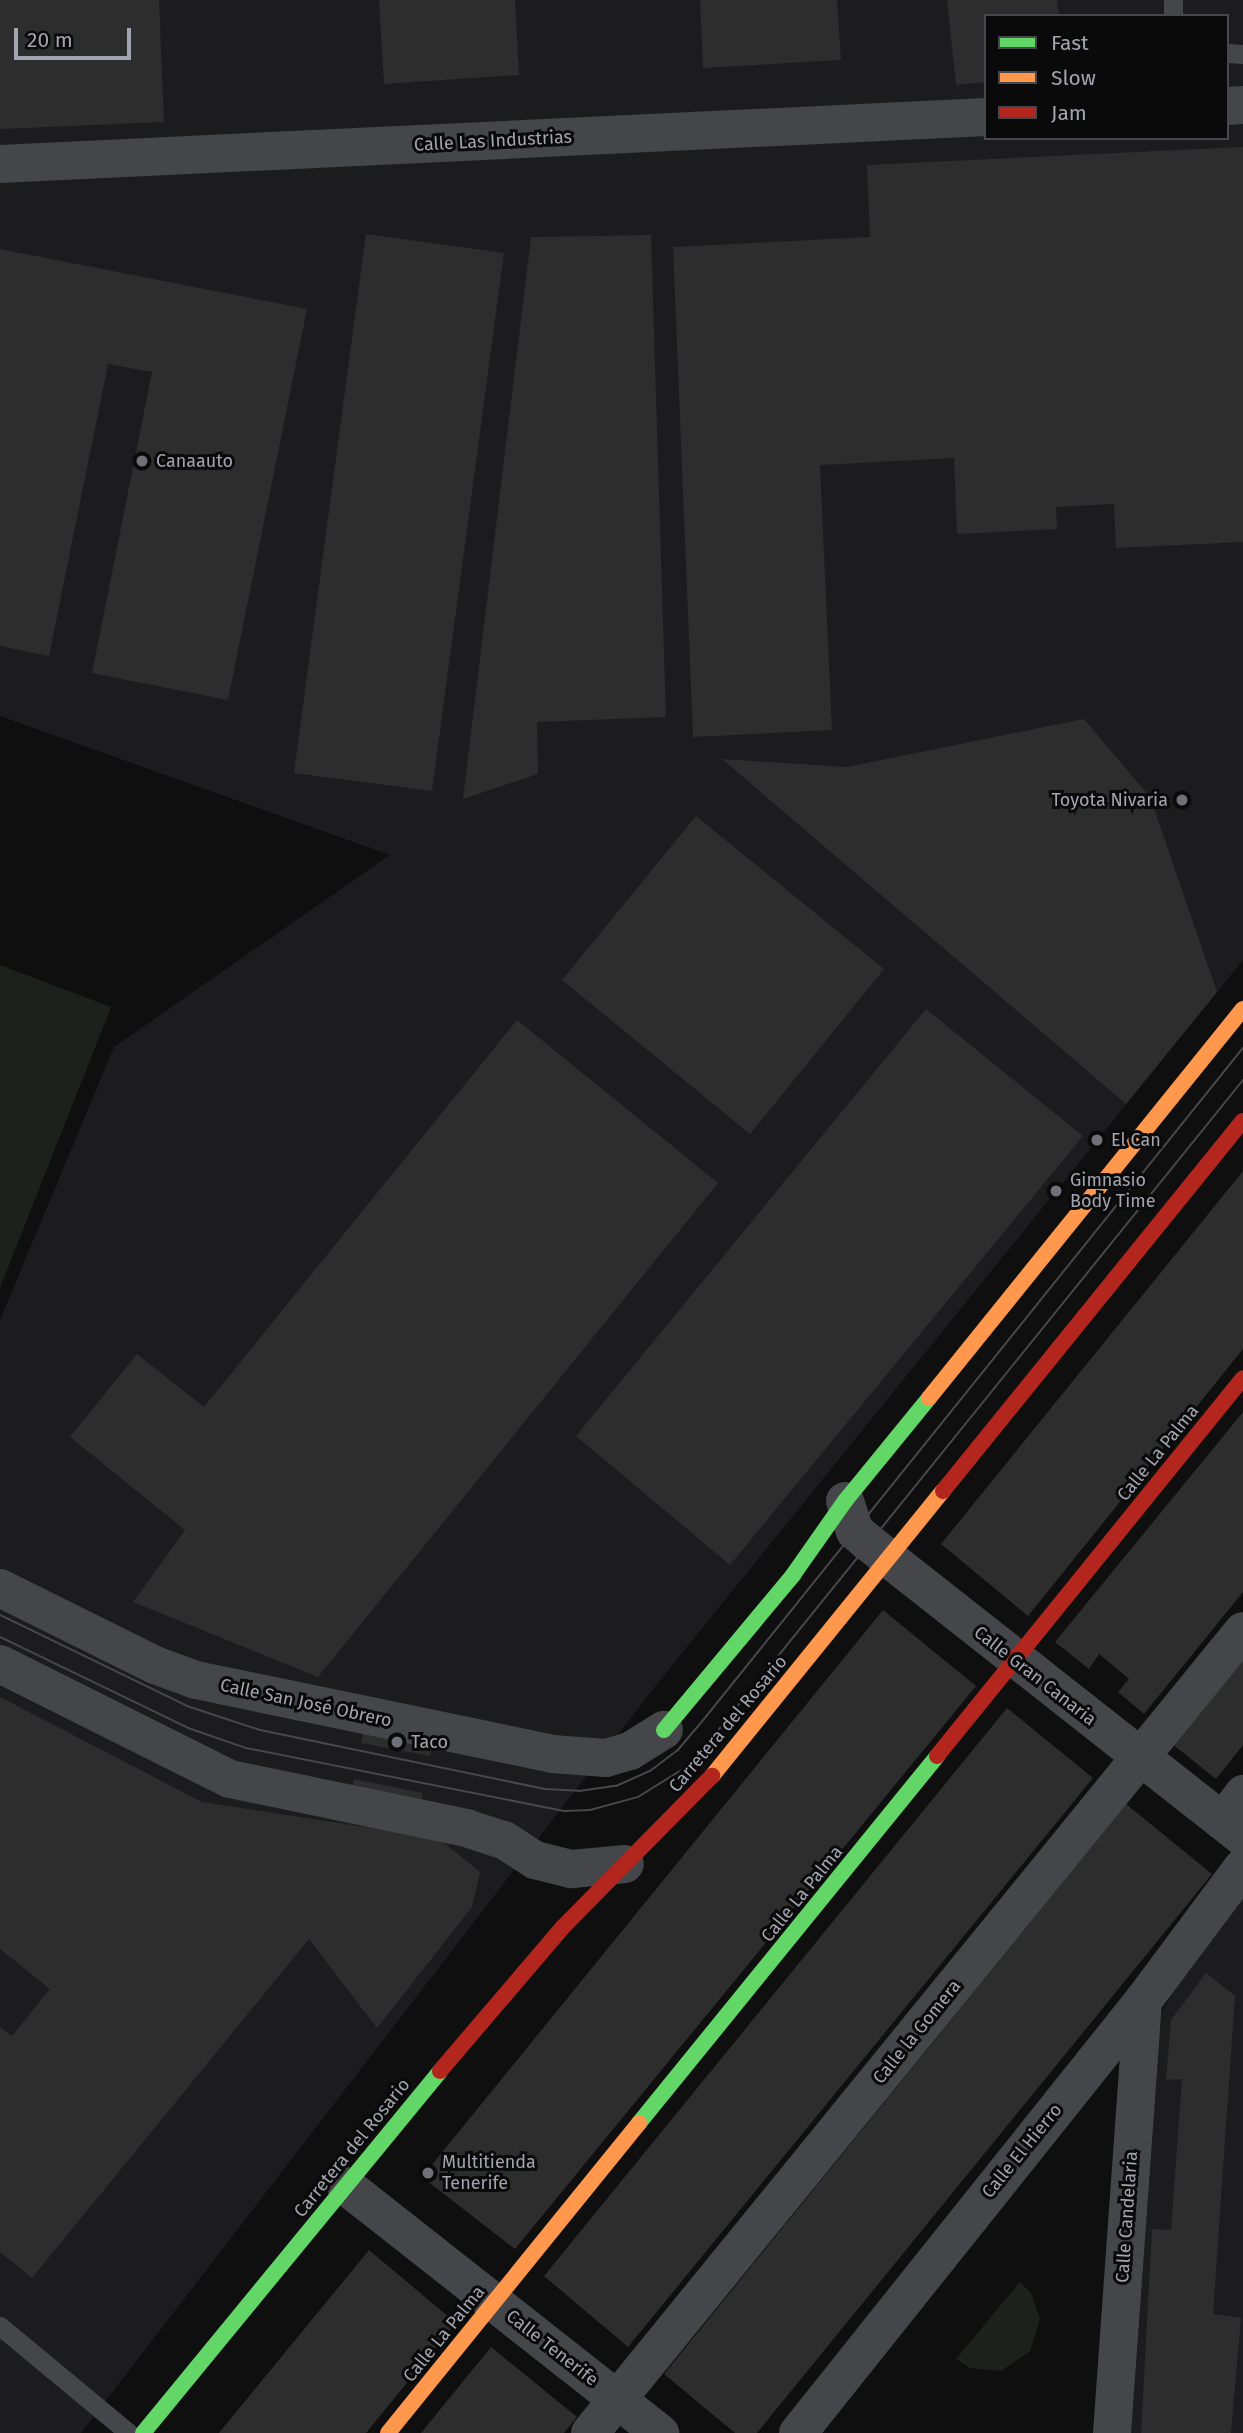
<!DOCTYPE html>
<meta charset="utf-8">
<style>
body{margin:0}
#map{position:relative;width:1243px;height:2433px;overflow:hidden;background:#0f0f10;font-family:"Fira Sans",sans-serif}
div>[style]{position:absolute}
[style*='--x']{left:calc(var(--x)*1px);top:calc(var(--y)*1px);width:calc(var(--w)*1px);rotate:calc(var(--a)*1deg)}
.built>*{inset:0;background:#1c1c1e}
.green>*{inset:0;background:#1c211d}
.building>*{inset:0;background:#2d2d2e}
.lane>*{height:19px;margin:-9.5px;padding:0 9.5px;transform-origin:9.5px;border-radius:9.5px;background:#45464a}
.street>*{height:38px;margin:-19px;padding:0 19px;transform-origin:19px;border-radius:19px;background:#45464a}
.fast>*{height:16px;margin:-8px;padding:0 8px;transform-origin:8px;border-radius:8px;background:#63d668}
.slow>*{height:16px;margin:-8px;padding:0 8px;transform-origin:8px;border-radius:8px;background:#ff974d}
.jam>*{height:16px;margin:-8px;padding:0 8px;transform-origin:8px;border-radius:8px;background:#b3261e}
.tram>*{height:2px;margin:-1px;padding:0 1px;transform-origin:1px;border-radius:1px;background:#48484b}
.dots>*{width:19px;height:19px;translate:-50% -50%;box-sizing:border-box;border:4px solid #0a0a0b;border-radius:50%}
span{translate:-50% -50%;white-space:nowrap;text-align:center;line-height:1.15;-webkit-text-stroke:6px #0a0a0b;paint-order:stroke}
.street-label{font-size:18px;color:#a2a5b0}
.poi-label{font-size:18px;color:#a2a5b0}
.left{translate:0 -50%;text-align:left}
.right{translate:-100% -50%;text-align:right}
.legend{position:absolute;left:984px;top:14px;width:245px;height:126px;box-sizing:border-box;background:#0a0a0b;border:2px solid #47484d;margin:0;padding:9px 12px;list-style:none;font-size:21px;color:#a2a5b0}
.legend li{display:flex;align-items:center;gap:14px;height:35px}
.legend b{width:35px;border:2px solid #47484d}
.scale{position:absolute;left:14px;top:28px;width:117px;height:32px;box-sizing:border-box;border:4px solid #a2a5b0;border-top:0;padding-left:9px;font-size:21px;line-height:24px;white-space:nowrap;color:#a2a5b0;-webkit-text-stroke:5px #0a0a0b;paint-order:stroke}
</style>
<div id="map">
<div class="built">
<i style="clip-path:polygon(evenodd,0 0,1243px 0,1243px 960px,657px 1684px,81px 2433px,0 2433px,0 1320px,114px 1047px,390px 855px,0 716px,0 0,986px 16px,1227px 16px,1227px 138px,986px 138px,986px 16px)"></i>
<i style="clip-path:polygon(1243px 1876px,1243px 2433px,1104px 2433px,1162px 2011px)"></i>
</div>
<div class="green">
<i style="clip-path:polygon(0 965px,111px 1007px,0 1288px)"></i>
<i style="clip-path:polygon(1020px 2282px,1031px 2293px,1040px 2319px,1030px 2351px,1001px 2371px,970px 2368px,956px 2359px)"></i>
</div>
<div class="building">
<i style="clip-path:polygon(0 0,159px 0,164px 122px,0 129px)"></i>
<i style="clip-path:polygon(379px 0,515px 0,519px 75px,384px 84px)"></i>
<i style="clip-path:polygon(700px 0,837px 0,841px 60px,703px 68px)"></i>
<i style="clip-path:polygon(947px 0,1057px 0,1059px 16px,986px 16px,986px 82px,956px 85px)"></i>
<i style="clip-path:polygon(1243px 147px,1243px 542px,1116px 548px,1114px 504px,1056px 507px,1057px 529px,957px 534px,954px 458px,820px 465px,832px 730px,693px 737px,673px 247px,870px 237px,867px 165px)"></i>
<i style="clip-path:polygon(366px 234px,504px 253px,432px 791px,294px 773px)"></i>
<i style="clip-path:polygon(651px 235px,666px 717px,537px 722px,538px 774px,463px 799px,531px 237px)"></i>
<i style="clip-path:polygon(0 249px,307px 309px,228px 700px,92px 673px,152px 372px,108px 364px,49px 656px,0 646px)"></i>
<i style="clip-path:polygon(1084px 719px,1150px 797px,1217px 992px,1126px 1104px,722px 759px,847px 767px)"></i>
<i style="clip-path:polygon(696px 816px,884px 969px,750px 1134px,562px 980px)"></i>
<i style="clip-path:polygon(926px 1009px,1083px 1136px,730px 1565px,576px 1436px)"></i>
<i style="clip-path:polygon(517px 1020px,718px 1183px,318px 1677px,133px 1602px,185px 1530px,70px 1437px,137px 1354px,204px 1407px)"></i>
<i style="clip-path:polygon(1243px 1171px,1243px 1349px,1028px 1616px,941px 1544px)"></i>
<i style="clip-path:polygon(1243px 1412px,1243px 1592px,1144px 1714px,1118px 1692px,1129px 1679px,1099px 1654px,1089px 1669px,1055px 1642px)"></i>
<i style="clip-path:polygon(883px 1610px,976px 1686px,515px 2249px,422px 2177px)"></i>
<i style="clip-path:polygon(1243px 1657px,1243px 1745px,1216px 1779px,1171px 1743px)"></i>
<i style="clip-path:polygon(0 1697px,202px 1802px,438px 1838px,480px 1872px,472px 1907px,377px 2028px,309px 1939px,32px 2278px,0 2252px,0 2027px,12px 2036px,50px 1989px,0 1949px)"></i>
<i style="clip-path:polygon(1007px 1708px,1093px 1778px,628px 2347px,544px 2276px)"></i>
<i style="clip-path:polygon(364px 1729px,433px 1741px,430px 1756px,361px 1743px)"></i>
<i style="clip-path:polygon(354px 1779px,423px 1793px,420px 1808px,351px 1793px)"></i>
<i style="clip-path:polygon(1126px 1804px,1212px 1874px,757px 2433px,735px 2433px,664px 2374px)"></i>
<i style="clip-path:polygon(1206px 1973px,1235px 1996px,1213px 2314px,1241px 2318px,1231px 2433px,1141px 2433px,1152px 2229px,1171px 2230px,1182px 2079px,1166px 2080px,1171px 2020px)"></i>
<i style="clip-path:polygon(369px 2250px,456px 2323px,366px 2433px,219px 2433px)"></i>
<i style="clip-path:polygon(491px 2347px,577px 2417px,564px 2433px,421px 2433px)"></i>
</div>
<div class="lane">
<i style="--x:1173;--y:0;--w:15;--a:90"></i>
<i style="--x:1227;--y:53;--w:16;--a:4"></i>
<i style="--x:0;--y:2326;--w:168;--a:39.7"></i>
</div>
<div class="street">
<i style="--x:1227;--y:106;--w:16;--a:-4"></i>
<i style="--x:0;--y:164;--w:987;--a:-2.73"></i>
<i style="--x:845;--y:1501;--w:32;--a:72"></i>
<i style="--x:855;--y:1531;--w:18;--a:41"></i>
<i style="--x:869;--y:1543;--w:476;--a:38.2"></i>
<i style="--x:0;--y:1588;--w:173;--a:26.4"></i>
<i style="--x:155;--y:1665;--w:44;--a:20.1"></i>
<i style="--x:196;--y:1680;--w:364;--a:11.7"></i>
<i style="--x:552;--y:1754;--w:54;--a:4.2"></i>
<i style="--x:606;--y:1758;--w:25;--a:-16"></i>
<i style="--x:630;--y:1751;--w:40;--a:-32"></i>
<i style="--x:0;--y:1664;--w:257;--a:26.6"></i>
<i style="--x:230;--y:1779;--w:241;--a:11.7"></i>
<i style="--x:466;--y:1828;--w:40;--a:18"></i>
<i style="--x:504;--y:1840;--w:37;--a:33"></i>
<i style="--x:535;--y:1860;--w:38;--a:14"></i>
<i style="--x:572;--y:1869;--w:53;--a:-5.4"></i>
<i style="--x:1223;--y:1821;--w:34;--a:-53"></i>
<i style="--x:346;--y:2186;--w:400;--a:38.2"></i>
<i style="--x:590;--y:2433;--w:1034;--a:-50.85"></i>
<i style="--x:798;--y:2433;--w:553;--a:-51.39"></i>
<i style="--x:1143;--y:2001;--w:167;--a:-53.3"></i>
<i style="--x:1112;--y:2433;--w:433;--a:-85.9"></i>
</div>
<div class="fast">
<i style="--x:664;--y:1730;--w:202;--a:-50.2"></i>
<i style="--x:793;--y:1575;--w:90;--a:-54.9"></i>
<i style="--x:845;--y:1501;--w:133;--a:-50.8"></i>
<i style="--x:639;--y:2123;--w:473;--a:-50.9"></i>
<i style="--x:143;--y:2433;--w:468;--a:-50.6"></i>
</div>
<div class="slow">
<i style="--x:929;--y:1398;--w:500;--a:-51.1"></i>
<i style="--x:712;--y:1776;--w:367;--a:-51"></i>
<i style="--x:388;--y:2433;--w:399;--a:-51"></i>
</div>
<div class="jam">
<i style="--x:943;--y:1491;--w:476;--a:-51"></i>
<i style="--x:937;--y:1756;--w:486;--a:-51"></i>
<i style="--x:440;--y:2071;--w:188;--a:-49.5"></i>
<i style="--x:562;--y:1928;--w:214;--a:-45.4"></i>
</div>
<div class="tram">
<i style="--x:0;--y:1615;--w:208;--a:25.9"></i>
<i style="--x:187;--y:1706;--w:77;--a:18.2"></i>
<i style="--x:260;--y:1730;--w:291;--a:11.7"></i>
<i style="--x:545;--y:1789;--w:34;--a:3"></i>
<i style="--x:579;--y:1791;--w:37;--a:-8"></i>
<i style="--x:616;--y:1786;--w:37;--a:-24"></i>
<i style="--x:650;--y:1771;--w:34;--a:-37"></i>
<i style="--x:677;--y:1751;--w:42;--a:-49.8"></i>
<i style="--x:704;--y:1719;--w:861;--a:-51.23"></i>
<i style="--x:0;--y:1637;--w:209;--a:25.8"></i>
<i style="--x:188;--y:1728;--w:61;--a:19"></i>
<i style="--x:246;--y:1748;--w:324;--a:11.2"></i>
<i style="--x:564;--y:1811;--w:26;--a:-2"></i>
<i style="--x:590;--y:1810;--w:50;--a:-15.2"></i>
<i style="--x:638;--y:1797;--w:53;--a:-31.9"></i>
<i style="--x:683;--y:1769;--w:28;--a:-45"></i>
<i style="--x:703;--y:1749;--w:860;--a:-51.09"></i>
</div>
<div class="dots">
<i style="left:142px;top:461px;background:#6f7078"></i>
<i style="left:1182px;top:800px;background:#6f7078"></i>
<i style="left:1097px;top:1140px;background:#6f7078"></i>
<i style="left:1056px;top:1191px;background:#6f7078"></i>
<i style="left:397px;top:1742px;background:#6f7078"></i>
<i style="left:428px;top:2173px;background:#6f7078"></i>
</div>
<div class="street-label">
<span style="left:493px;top:141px;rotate:-3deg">Calle Las Industrias</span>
<span style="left:1158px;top:1453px;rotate:-51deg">Calle La Palma</span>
<span style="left:1035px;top:1676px;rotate:38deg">Calle Gran Canaria</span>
<span style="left:306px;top:1703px;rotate:12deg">Calle San José Obrero</span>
<span style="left:728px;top:1724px;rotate:-50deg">Carretera del Rosario</span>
<span style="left:802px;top:1894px;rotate:-51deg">Calle La Palma</span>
<span style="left:917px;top:2032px;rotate:-51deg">Calle la Gomera</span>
<span style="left:352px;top:2148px;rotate:-51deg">Carretera del Rosario</span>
<span style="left:1022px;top:2151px;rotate:-51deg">Calle El Hierro</span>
<span style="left:1127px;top:2217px;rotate:-86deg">Calle Candelaria</span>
<span style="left:444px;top:2334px;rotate:-51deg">Calle La Palma</span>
<span style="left:552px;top:2348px;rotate:38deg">Calle Tenerife</span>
</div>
<div class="poi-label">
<span class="left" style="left:156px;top:461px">Canaauto</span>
<span class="right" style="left:1168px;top:800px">Toyota Nivaria</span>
<span class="left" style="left:1111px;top:1140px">El Can</span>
<span class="left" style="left:1070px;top:1191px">Gimnasio<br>Body Time</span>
<span class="left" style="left:411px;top:1742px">Taco</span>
<span class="left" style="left:442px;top:2173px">Multitienda<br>Tenerife</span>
</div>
<ul class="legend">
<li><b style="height:9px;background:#63d668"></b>Fast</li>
<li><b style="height:9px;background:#ff974d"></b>Slow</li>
<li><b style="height:9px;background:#b3261e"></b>Jam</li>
</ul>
<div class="scale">20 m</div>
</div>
